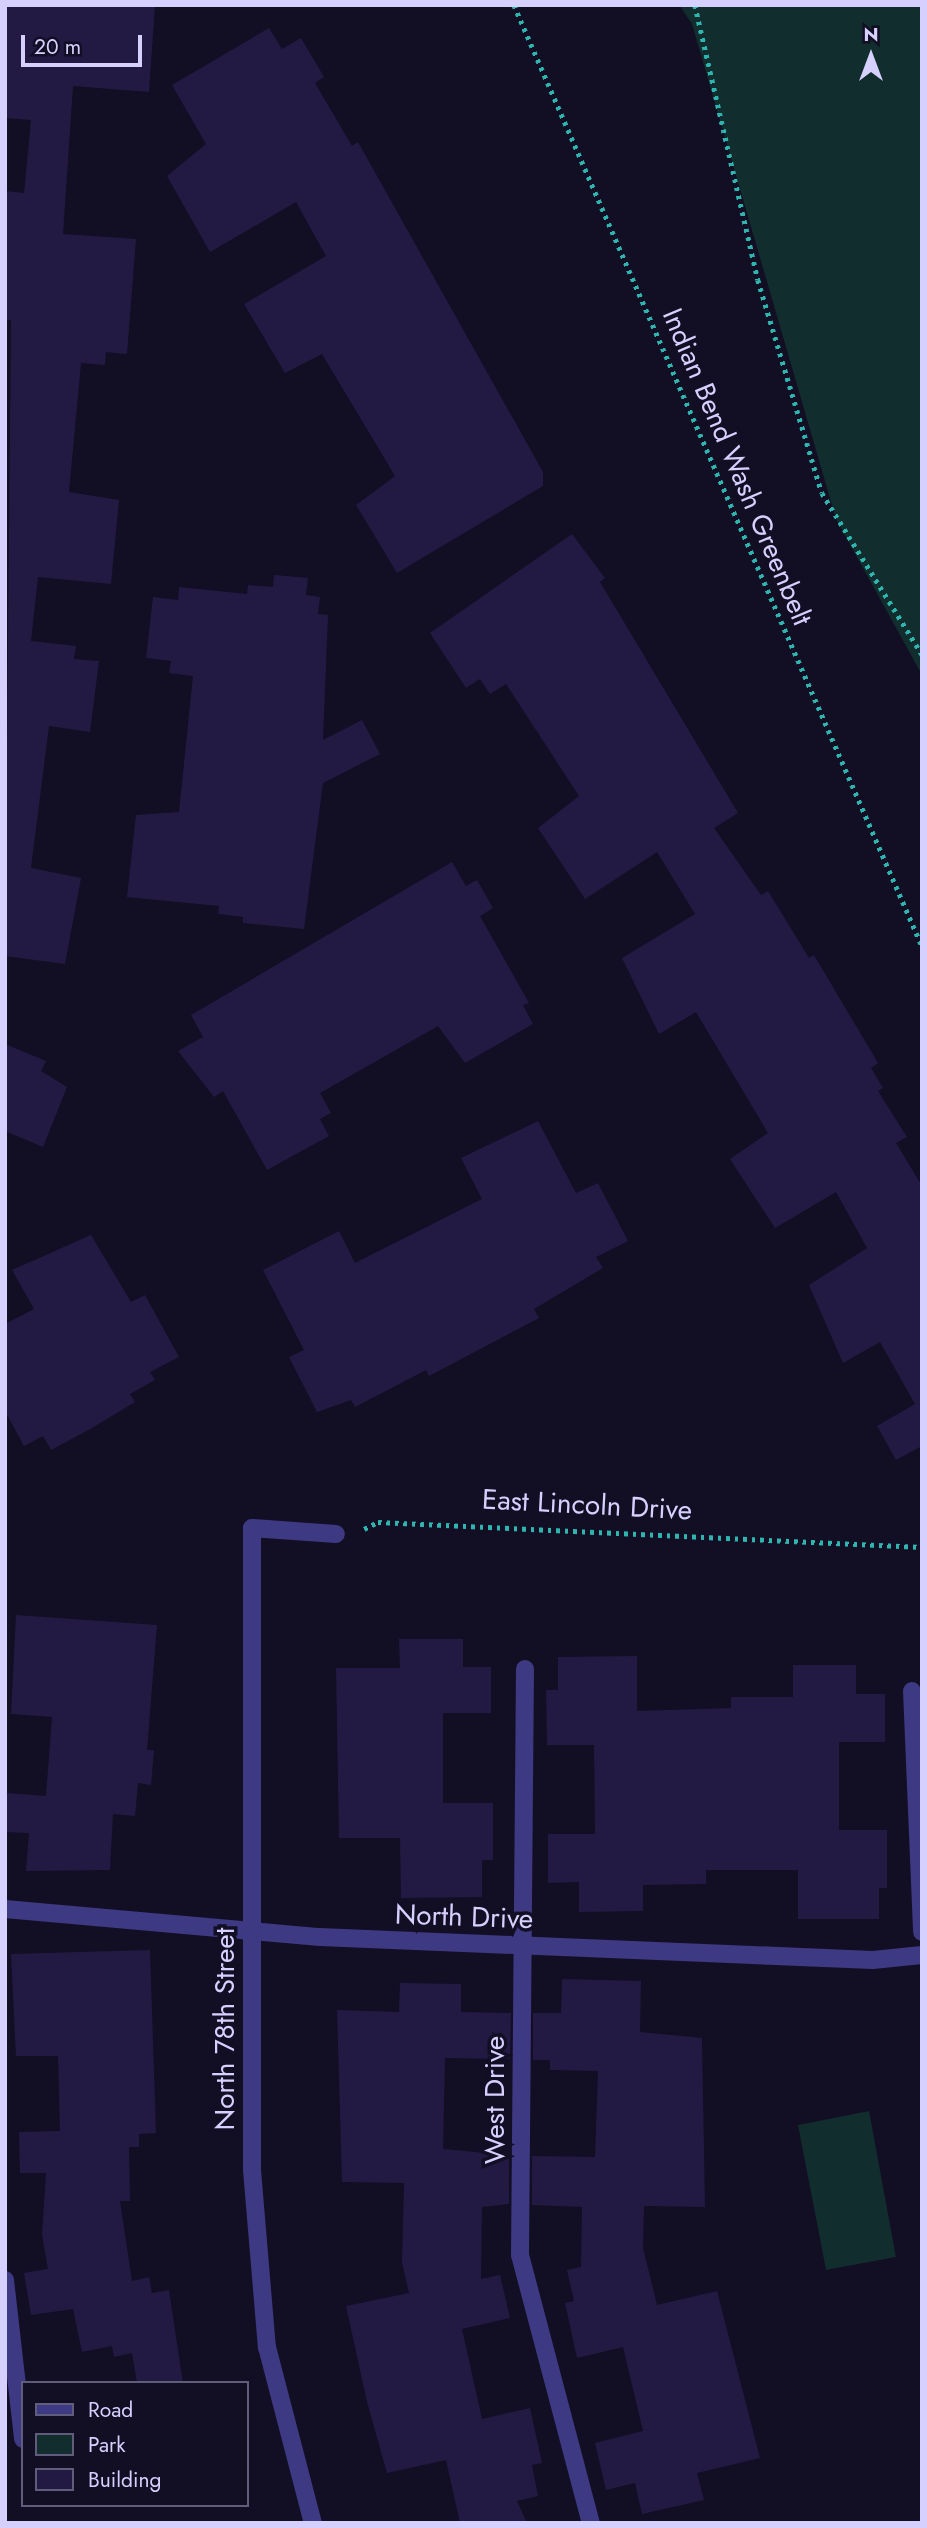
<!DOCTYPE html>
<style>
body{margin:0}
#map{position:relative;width:927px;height:2528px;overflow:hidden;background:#120e23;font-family:Jost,sans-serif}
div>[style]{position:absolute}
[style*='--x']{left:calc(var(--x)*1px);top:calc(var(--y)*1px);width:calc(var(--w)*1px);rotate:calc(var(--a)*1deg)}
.green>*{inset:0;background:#112d2d}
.building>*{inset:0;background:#231a44}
.path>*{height:4.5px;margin-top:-2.25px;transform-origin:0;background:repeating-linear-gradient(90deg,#2eb5b0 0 3.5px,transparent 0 8.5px)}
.service>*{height:18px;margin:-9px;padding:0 9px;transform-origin:9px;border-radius:9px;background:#3d3982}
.tertiary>*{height:18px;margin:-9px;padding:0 9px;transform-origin:9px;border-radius:9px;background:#3d3982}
span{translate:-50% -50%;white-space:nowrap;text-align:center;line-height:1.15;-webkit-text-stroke:7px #120e23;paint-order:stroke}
.street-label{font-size:28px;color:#d6d0ff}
.frame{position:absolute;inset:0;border:7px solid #d6d0ff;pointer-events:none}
.legend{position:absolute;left:21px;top:2381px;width:228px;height:126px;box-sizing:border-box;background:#120e23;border:2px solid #605c7b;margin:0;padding:9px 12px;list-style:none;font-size:21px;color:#d6d0ff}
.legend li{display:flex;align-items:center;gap:14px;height:35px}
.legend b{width:35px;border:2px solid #605c7b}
.north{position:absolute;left:836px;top:21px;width:70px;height:70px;-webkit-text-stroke:5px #120e23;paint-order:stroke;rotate:0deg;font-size:19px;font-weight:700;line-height:28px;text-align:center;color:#d6d0ff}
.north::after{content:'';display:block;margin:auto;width:24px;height:32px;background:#d6d0ff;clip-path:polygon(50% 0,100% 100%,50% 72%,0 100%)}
.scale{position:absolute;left:21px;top:35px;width:121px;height:32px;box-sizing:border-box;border:4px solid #d6d0ff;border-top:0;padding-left:9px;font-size:21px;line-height:24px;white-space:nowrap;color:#d6d0ff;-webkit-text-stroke:5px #120e23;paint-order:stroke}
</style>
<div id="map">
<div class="green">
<i style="clip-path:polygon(679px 5px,922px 5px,922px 675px,836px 519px,692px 24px)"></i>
<i style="clip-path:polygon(869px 2111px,896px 2257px,826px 2270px,798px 2125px)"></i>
</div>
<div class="building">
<i style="clip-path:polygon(5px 5px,155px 5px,149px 92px,73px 86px,63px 234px,136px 239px,127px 354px,106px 352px,105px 365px,81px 363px,69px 492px,119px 500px,111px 584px,38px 577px,31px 641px,76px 646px,74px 659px,99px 661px,90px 732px,49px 726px,31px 868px,81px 878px,65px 964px,5px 956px,11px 320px,5px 320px,5px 191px,24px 193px,31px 120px,5px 118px)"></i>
<i style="clip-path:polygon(269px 28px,282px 49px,301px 38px,324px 77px,315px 83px,352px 146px,358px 142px,543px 472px,543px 486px,397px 573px,356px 505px,395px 476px,322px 354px,285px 373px,244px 304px,326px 256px,296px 202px,210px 252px,167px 176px,206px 144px,172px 85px)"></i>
<i style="clip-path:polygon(572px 534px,605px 578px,600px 582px,738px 813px,714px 828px,761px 895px,768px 891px,809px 958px,814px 955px,878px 1063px,871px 1068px,883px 1088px,878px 1091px,907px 1137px,896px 1143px,922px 1186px,922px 1446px,896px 1460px,877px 1426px,915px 1404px,880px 1342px,843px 1363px,809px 1285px,867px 1248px,836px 1192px,775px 1228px,730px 1159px,768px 1133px,696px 1012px,659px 1034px,622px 958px,695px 914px,657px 852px,585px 899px,538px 828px,579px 796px,506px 684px,490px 694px,480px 679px,466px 688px,430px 633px)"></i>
<i style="clip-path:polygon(274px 575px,308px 578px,306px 595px,320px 597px,318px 614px,328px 615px,323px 740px,362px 720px,380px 754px,323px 783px,304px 929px,243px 923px,243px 917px,218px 914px,219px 906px,127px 897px,136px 815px,179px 812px,193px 676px,169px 673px,171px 661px,146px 658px,153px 597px,178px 600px,179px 587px,247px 594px,248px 585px,273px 587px)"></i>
<i style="clip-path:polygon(452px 862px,466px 886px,477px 880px,493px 908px,480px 916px,529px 1003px,523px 1005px,533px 1024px,465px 1063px,438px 1026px,320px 1093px,331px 1113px,320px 1119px,329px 1136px,267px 1170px,223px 1091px,214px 1097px,178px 1051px,203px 1037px,191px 1015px)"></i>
<i style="clip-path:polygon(5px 1044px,46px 1061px,41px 1071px,67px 1087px,43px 1147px,5px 1131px)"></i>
<i style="clip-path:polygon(538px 1121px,576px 1193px,598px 1183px,628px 1241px,596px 1257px,603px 1268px,534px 1309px,539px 1318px,429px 1376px,426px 1370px,355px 1407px,351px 1400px,317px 1412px,289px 1357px,304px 1350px,263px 1270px,339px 1231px,355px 1263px,482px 1199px,461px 1158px)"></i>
<i style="clip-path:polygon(91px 1235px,131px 1302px,145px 1295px,179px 1357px,150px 1372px,155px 1380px,130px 1394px,135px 1402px,92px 1428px,51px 1450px,43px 1436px,24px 1446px,5px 1411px,5px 1324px,34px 1309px,12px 1270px)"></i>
<i style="clip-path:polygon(16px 1615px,157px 1625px,147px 1750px,154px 1750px,151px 1785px,138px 1783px,135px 1816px,113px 1814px,110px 1870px,26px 1871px,29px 1833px,5px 1832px,7px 1793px,46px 1796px,52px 1717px,11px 1714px)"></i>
<i style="clip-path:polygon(399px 1639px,463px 1639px,463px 1667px,491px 1667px,491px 1713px,443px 1713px,443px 1803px,493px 1803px,493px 1860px,482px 1860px,482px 1897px,401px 1898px,400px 1838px,339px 1838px,336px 1668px,400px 1668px)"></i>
<i style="clip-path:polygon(637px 1656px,637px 1711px,731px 1708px,731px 1697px,793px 1697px,793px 1665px,856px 1665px,856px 1694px,885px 1694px,885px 1742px,839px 1742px,839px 1830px,887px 1830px,887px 1888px,879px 1888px,879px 1919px,798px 1919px,798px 1870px,706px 1870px,706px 1884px,643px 1885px,643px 1911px,579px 1912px,579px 1882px,548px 1883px,548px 1834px,595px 1834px,594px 1745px,547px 1745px,546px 1690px,558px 1690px,558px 1657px)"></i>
<i style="clip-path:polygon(150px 1950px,156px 2133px,139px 2134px,139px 2147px,129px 2147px,130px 2201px,120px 2201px,132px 2281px,149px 2277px,152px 2293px,169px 2290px,183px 2383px,137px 2383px,132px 2353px,114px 2357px,112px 2346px,82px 2352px,73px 2309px,31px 2315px,24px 2273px,48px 2269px,42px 2235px,46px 2173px,20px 2173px,19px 2132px,60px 2131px,58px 2056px,16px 2056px,11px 1954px)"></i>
<i style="clip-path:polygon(562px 1979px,641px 1981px,640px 2032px,702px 2038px,705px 2207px,644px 2206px,643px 2248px,657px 2305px,717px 2291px,760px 2458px,697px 2473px,704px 2500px,642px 2514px,635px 2483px,606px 2490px,595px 2443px,643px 2431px,623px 2347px,577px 2358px,565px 2303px,574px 2301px,567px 2270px,581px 2267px,582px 2207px,532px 2205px,532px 2156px,595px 2157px,598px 2071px,550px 2070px,550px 2060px,533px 2060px,533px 2013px,561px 2013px)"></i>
<i style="clip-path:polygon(400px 1983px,461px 1984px,461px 2012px,511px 2013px,510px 2059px,445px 2058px,443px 2149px,509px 2155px,509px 2204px,482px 2207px,481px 2279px,500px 2275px,510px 2318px,462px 2329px,482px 2419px,530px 2408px,542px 2463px,532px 2465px,538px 2496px,517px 2501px,527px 2523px,460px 2523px,446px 2460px,387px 2473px,367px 2402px,346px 2306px,409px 2293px,402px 2262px,404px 2183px,342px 2182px,337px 2010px,399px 2012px)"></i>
</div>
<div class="path">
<i style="--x:514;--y:5;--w:1026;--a:66.56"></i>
<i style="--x:695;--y:5;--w:282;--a:77.1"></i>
<i style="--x:758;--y:280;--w:222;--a:73.3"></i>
<i style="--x:822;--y:493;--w:190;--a:58.2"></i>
<i style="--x:364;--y:1529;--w:16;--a:-27"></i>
<i style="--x:378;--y:1522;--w:545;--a:2.63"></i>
</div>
<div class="service">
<i style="--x:252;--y:1528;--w:84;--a:4.1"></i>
<i style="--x:525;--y:1669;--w:586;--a:90.49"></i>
<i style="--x:520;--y:2255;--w:277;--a:75.2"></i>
<i style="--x:912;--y:1691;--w:241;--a:87.6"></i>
<i style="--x:5;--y:1909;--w:316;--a:5.1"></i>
<i style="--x:320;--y:1937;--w:553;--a:2.38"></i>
<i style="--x:873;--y:1960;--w:49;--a:-5.8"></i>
<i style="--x:5;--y:2280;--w:160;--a:83.5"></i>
</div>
<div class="tertiary">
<i style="--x:252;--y:1528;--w:642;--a:90"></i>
<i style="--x:252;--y:2170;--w:178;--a:85.2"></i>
<i style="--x:267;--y:2347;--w:182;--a:75.4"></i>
</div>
<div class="street-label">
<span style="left:737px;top:467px;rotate:67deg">Indian Bend Wash Greenbelt</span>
<span style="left:587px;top:1505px;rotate:3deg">East Lincoln Drive</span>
<span style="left:464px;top:1917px;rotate:2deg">North Drive</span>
<span style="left:225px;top:2029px;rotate:-90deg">North 78th Street</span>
<span style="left:495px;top:2100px;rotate:-90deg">West Drive</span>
</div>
<div class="frame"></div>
<ul class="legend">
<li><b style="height:9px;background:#3d3982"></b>Road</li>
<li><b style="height:19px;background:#112d2d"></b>Park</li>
<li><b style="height:19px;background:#231a44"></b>Building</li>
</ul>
<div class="north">N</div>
<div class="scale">20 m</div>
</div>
